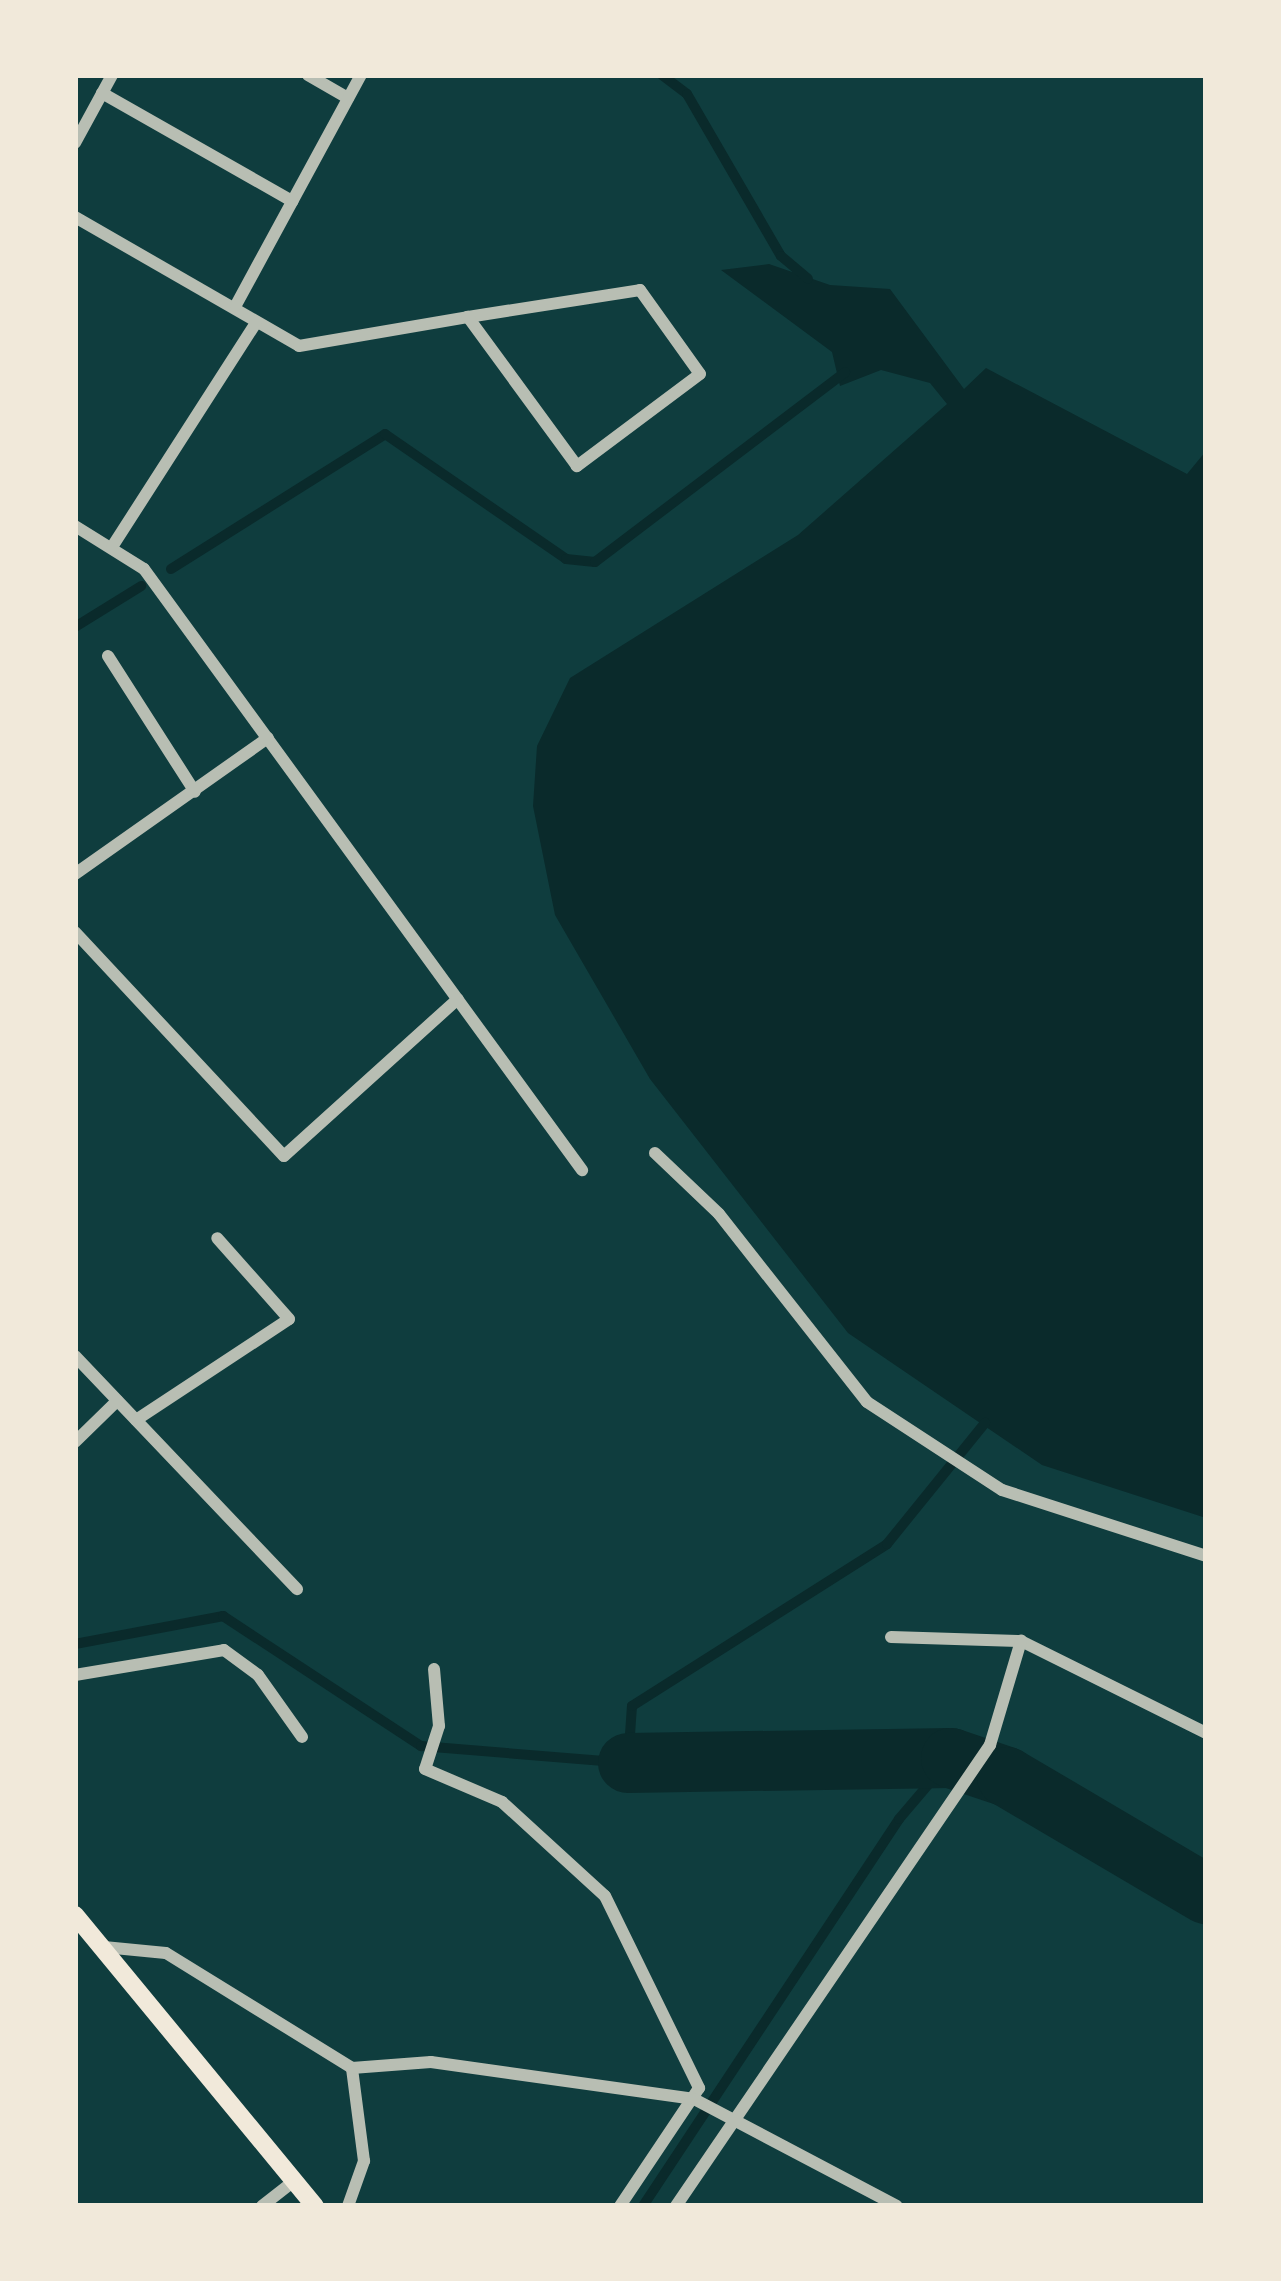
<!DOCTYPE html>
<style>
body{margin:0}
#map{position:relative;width:1281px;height:2281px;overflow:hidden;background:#0f3d3e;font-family:"Libre Baskerville",serif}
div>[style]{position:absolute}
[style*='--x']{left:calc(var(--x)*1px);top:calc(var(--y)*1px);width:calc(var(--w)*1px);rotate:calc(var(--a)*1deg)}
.water>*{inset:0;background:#0a2a2b}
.stream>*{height:10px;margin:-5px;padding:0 5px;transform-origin:5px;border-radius:5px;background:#0a2a2b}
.river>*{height:60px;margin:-30px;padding:0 30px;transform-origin:30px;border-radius:30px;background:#0a2a2b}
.minor>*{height:12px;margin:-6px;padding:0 6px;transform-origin:6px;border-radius:6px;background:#b8beb3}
.secondary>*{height:18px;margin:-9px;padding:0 9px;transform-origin:9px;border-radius:9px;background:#f1e9da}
span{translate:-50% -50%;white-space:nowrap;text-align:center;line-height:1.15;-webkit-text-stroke:9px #f1e9da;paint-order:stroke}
.frame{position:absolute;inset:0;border:78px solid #f1e9da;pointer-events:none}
</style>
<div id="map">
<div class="water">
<i style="clip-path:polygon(769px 264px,830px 285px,890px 289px,964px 389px,986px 368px,1187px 474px,1206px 451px,1206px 1518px,1042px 1465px,848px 1333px,650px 1079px,555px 915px,533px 806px,537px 746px,570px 678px,798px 535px,947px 404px,930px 383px,881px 370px,840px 386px,832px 352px,721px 270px)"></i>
</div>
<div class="stream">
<i style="--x:662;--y:75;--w:31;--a:37"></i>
<i style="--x:687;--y:94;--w:187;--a:59.9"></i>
<i style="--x:781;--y:256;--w:35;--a:40"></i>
<i style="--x:171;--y:569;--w:253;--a:-32.2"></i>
<i style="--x:385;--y:434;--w:220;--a:34.6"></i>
<i style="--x:566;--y:559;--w:29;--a:6"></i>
<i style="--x:595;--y:562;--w:314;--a:-37.2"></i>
<i style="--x:75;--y:627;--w:78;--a:-31.8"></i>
<i style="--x:75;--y:1644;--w:151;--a:-10.7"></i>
<i style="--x:223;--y:1616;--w:237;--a:33.3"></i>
<i style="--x:421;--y:1746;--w:208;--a:4.7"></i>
<i style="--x:628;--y:1763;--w:57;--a:-86"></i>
<i style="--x:632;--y:1706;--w:302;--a:-32.4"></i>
<i style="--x:887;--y:1544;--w:156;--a:-51"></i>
<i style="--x:643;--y:2206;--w:464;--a:-56.5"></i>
<i style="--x:899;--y:1819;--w:80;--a:-49.6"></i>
</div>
<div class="river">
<i style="--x:628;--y:1763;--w:323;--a:-0.9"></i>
<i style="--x:951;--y:1758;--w:59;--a:18.7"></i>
<i style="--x:1007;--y:1777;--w:231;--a:30.5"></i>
</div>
<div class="minor">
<i style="--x:308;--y:75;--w:46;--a:29.9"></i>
<i style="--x:102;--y:93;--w:219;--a:29.6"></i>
<i style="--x:75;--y:143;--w:77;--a:-61.4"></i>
<i style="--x:75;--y:217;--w:258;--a:29.9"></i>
<i style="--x:299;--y:346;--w:171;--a:-9.7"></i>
<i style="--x:468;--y:317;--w:174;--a:-8.9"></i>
<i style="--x:640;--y:290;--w:103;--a:54.5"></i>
<i style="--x:700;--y:374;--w:154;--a:143.2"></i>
<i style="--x:577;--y:466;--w:185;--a:-126.2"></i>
<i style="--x:236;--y:305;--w:262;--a:-61.5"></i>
<i style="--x:75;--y:526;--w:81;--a:31.9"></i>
<i style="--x:144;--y:569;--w:744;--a:53.92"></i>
<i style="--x:112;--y:547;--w:266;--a:-57.3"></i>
<i style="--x:108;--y:656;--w:161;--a:57.4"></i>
<i style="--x:75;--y:874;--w:236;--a:-35.2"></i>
<i style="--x:75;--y:932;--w:306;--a:47"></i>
<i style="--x:284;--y:1156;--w:234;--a:-42.1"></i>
<i style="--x:655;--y:1153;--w:88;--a:43.6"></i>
<i style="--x:719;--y:1214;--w:239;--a:51.8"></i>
<i style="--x:867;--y:1402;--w:161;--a:33.1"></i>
<i style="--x:1002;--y:1490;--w:214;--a:17.9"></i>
<i style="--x:75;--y:1356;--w:322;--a:46.4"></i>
<i style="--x:136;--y:1420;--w:183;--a:-33.4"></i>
<i style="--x:289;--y:1319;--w:108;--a:-131.6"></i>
<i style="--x:75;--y:1442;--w:59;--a:-44.3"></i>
<i style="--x:891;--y:1637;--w:130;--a:1.8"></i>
<i style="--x:1021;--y:1641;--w:207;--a:26.4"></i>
<i style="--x:434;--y:1669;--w:57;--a:85"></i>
<i style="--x:439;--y:1726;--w:45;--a:108"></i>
<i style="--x:425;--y:1769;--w:84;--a:23.2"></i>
<i style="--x:502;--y:1802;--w:139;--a:42.4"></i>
<i style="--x:605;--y:1896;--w:214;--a:63.9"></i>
<i style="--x:699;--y:2088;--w:142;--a:123.8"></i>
<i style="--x:75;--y:1675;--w:151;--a:-9.5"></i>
<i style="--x:224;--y:1650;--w:42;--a:36.3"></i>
<i style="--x:258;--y:1675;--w:76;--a:54.6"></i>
<i style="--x:104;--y:1947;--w:62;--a:5.5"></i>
<i style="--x:166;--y:1953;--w:219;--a:31.7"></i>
<i style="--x:262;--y:2206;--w:41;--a:-38"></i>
<i style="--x:348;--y:2206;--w:48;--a:-70.4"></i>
<i style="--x:364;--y:2161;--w:94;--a:-97.4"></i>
<i style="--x:352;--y:2068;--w:79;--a:-4.3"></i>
<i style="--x:431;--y:2062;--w:266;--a:8"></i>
<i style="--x:694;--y:2099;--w:229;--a:27.8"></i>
<i style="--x:676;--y:2206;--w:558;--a:-55.74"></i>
<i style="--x:990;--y:1745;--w:109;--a:-73.4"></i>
</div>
<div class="secondary">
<i style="--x:75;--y:1915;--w:377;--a:50.5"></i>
</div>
<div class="frame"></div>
</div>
